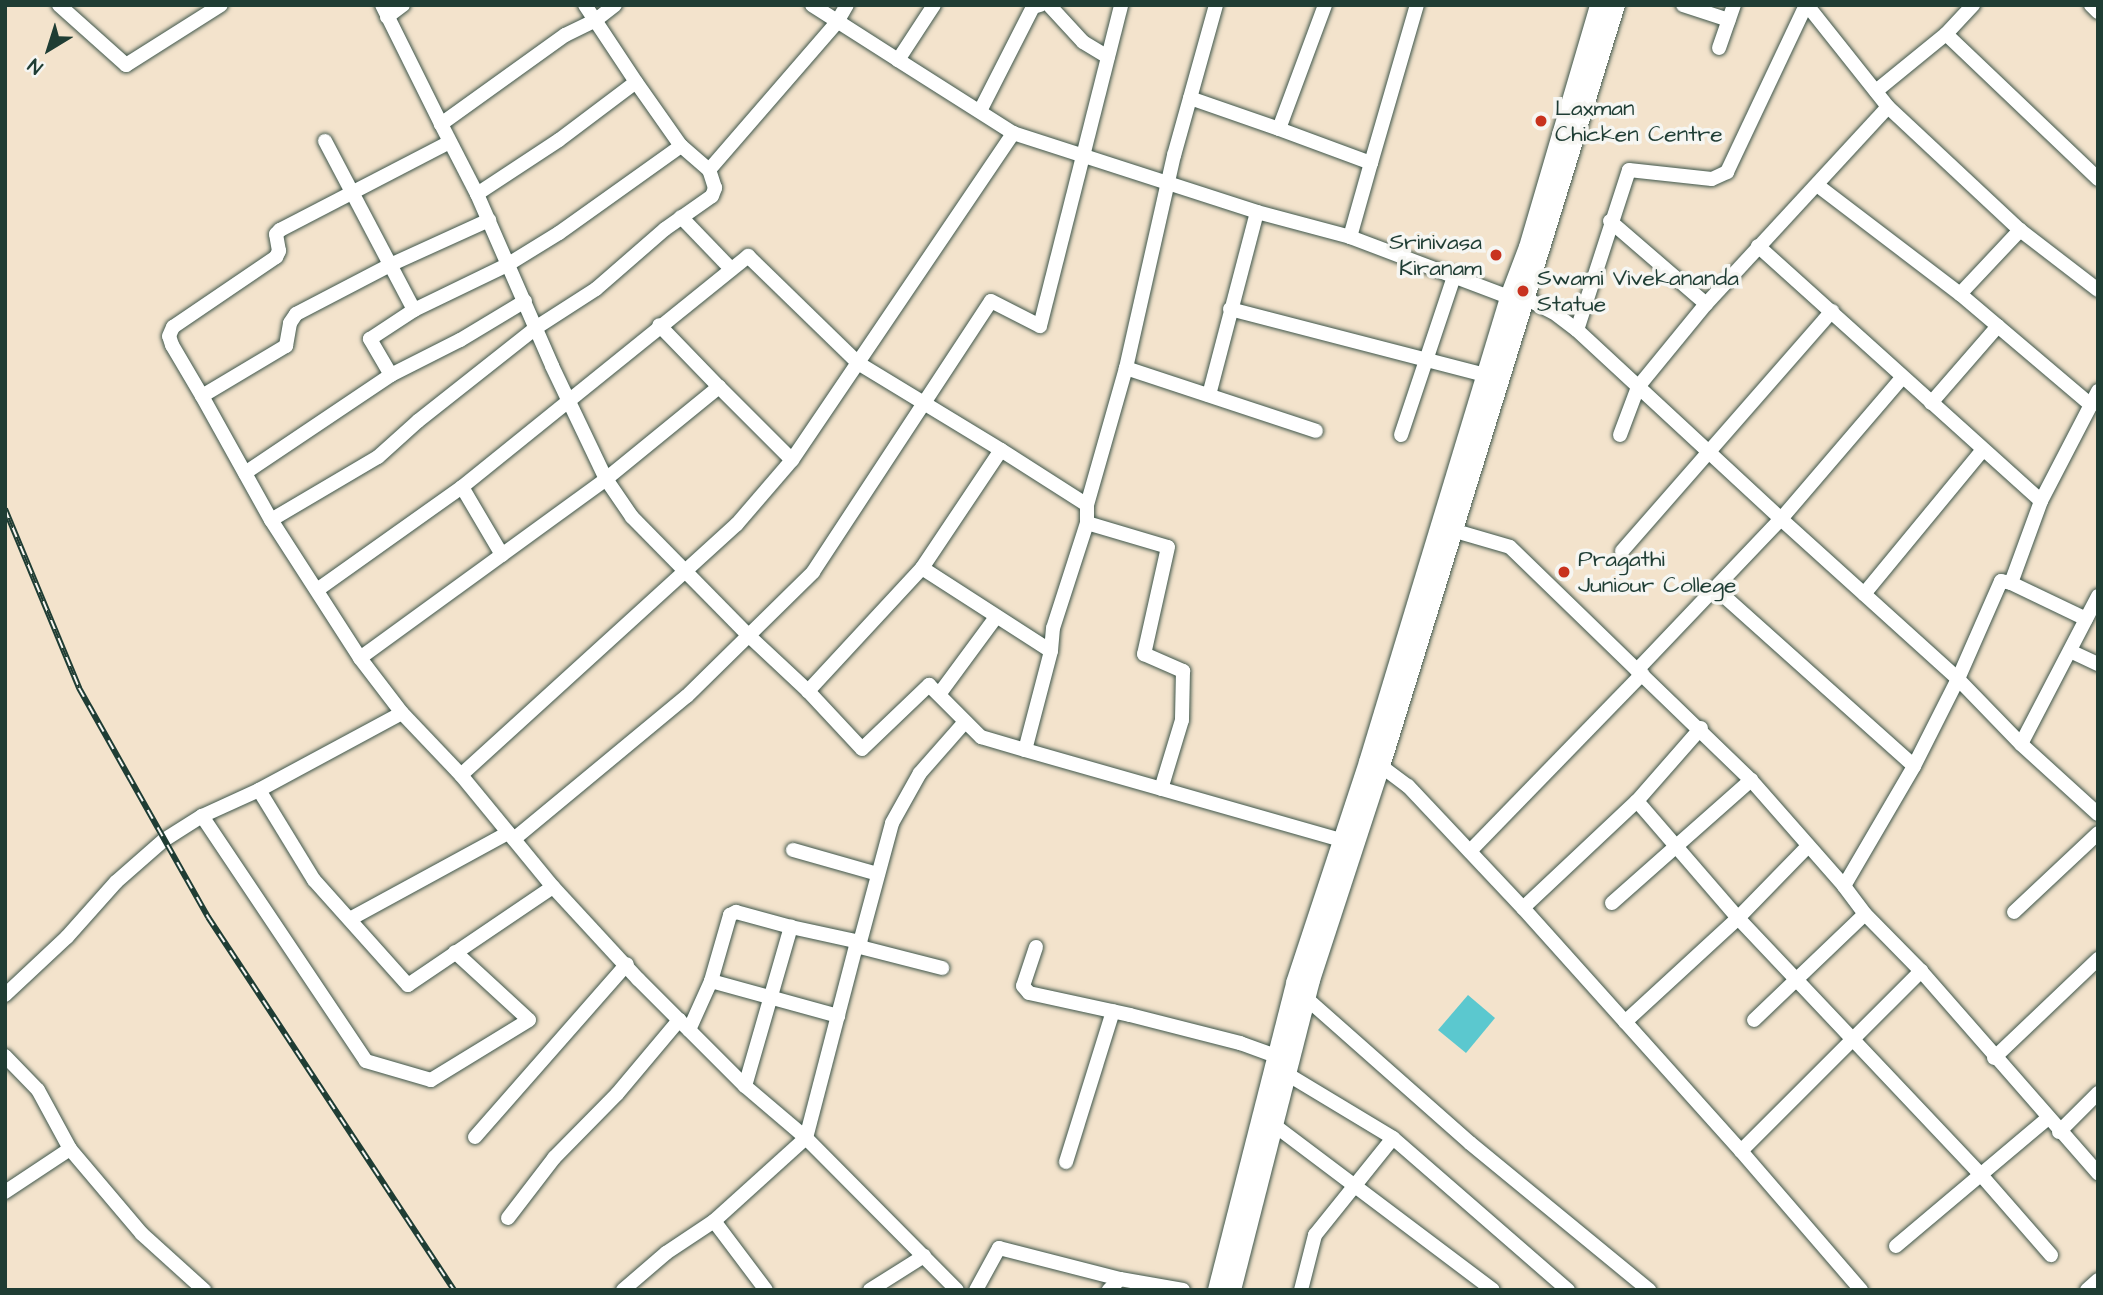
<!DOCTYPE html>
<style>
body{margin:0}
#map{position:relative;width:2103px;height:1295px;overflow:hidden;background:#f3e3cc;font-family:"Architects Daughter",sans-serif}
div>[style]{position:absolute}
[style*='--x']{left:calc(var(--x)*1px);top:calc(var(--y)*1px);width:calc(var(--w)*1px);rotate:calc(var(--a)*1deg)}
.water>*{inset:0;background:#5bc8cf}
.roads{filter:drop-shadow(0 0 2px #3f564b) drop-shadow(0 0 2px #3f564b)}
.minor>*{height:14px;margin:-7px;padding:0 7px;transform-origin:7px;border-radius:7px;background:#fff}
.major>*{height:18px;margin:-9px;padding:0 9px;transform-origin:9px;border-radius:9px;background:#fff}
.rail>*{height:6px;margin-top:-3px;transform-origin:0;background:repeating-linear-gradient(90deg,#f6f6f2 0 10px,#1f3d34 0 20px);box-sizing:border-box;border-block:2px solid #1f3d34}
.dots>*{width:19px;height:19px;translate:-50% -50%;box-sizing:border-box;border:4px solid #f6f6f2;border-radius:50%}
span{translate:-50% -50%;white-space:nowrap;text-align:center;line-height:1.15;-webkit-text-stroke:7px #f6f6f2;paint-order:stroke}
.poi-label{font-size:23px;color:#1f3d34}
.left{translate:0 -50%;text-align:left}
.right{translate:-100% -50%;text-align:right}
.frame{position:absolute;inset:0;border:7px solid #1f3d34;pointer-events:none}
.north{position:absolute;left:14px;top:14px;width:70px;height:70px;-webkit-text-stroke:5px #f6f6f2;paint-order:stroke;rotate:218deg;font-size:19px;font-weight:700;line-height:28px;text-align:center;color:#1f3d34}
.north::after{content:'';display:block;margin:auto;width:24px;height:32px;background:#1f3d34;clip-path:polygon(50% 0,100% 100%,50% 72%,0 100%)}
</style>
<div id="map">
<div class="water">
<i style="clip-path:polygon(1468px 995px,1495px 1018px,1466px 1053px,1438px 1030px)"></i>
</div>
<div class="roads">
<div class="minor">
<i style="--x:59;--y:5;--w:90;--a:41.8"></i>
<i style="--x:126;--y:65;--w:112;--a:-32.3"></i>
<i style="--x:382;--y:5;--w:133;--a:63.6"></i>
<i style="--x:615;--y:5;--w:24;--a:142"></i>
<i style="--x:596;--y:20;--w:34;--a:154"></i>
<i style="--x:565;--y:35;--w:153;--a:144.3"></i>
<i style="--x:441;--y:124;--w:79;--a:62.8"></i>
<i style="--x:477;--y:194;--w:188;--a:66.4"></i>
<i style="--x:552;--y:366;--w:125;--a:64.5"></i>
<i style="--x:606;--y:479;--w:46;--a:55.6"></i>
<i style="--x:632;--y:517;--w:164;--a:45.5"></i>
<i style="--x:747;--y:634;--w:83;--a:43.1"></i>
<i style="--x:808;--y:691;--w:79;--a:47"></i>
<i style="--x:862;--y:749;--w:93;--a:-43.7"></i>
<i style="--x:929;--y:685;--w:74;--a:45"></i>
<i style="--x:981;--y:737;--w:46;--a:16.5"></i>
<i style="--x:812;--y:5;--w:102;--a:32.6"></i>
<i style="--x:934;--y:5;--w:66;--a:123.2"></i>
<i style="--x:898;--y:60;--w:136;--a:32.4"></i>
<i style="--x:1013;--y:133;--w:256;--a:17.9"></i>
<i style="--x:1257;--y:212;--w:96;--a:15"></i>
<i style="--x:1350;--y:237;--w:170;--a:20.7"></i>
<i style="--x:1049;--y:5;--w:50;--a:47.4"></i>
<i style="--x:1083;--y:42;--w:29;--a:31"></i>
<i style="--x:1216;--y:5;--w:156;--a:105.6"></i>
<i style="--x:1174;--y:155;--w:218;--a:102.7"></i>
<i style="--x:1126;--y:368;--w:142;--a:105.9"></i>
<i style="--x:1087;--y:505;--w:18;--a:90"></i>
<i style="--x:1087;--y:523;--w:110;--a:107.9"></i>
<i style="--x:1053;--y:628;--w:23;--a:95"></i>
<i style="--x:1051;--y:651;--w:102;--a:104.7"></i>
<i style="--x:1025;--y:750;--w:329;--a:15.9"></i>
<i style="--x:1325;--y:5;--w:132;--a:110.4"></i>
<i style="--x:1279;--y:129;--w:98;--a:20.3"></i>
<i style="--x:1371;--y:163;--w:165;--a:-73.8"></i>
<i style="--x:1683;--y:5;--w:48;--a:18.1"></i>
<i style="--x:1807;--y:5;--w:130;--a:51.5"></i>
<i style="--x:1888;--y:107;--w:180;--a:43"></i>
<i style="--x:2020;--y:230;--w:98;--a:37.6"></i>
<i style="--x:2091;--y:5;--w:10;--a:45"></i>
<i style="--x:387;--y:17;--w:20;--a:-37"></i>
<i style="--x:1946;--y:34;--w:40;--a:-47"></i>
<i style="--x:1719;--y:48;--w:46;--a:-70.8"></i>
<i style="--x:1876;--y:91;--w:90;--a:-39.2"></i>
<i style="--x:1946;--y:34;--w:210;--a:43.6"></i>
<i style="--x:1190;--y:98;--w:94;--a:19.2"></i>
<i style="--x:980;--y:111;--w:117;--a:-63"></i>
<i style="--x:1033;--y:7;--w:7;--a:-16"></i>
<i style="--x:325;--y:141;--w:191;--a:62.2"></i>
<i style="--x:709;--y:170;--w:196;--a:-49.1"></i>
<i style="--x:837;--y:22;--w:20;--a:-60"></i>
<i style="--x:1817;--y:185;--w:180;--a:37.3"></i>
<i style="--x:1960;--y:294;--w:172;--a:40.3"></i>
<i style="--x:477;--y:194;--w:98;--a:-33.4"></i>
<i style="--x:559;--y:140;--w:96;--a:-37"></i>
<i style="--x:636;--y:82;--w:92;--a:-123.5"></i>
<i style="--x:681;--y:217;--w:71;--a:46.1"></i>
<i style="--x:1610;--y:221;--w:127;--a:40.8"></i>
<i style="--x:1350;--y:237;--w:77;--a:-74.2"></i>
<i style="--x:1758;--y:246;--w:381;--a:42"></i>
<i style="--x:2041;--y:501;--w:124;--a:-62.6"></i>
<i style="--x:1960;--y:294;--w:88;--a:-46.8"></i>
<i style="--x:1527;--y:299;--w:29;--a:27"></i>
<i style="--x:1553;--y:312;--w:30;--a:37"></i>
<i style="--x:1577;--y:330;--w:278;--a:42.8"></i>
<i style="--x:1781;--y:519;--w:186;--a:-49.4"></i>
<i style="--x:525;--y:301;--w:76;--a:149"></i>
<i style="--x:460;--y:340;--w:77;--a:153.1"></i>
<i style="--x:391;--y:375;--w:42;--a:-120.3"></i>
<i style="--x:370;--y:339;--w:53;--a:-33.4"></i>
<i style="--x:414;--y:310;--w:103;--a:-25.8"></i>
<i style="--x:507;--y:265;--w:61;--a:-31.6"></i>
<i style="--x:559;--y:233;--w:150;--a:-35.5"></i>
<i style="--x:681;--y:146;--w:78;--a:-125.1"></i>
<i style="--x:1230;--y:309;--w:264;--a:14.5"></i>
<i style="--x:1577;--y:330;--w:168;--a:-72"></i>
<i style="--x:1629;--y:170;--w:83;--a:6.2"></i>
<i style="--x:1712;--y:179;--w:17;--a:-25"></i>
<i style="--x:1727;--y:172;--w:185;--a:-64.7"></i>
<i style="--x:1126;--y:368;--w:200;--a:18.3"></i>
<i style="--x:719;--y:387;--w:103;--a:45"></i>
<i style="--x:1209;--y:395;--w:189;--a:-75.3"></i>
<i style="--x:202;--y:396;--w:59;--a:-120.5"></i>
<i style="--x:172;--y:345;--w:9;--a:-108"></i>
<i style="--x:169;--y:336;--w:10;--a:-66"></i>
<i style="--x:173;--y:327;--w:125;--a:-34.2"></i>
<i style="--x:276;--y:257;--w:7;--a:-63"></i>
<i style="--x:279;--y:251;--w:17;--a:-100"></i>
<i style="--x:276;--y:234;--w:6;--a:-45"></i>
<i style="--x:280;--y:230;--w:191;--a:-27.4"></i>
<i style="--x:1931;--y:403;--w:102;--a:-49"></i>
<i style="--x:1401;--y:435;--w:170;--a:-71.5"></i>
<i style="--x:1620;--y:435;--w:51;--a:-69.4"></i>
<i style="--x:1638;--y:387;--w:107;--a:-50.7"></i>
<i style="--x:1706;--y:304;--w:268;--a:-47.3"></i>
<i style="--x:1001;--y:450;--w:102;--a:32.6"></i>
<i style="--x:245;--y:473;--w:176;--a:-33.9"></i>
<i style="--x:462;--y:487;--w:79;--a:59.5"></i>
<i style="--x:271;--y:520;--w:124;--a:-30.5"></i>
<i style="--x:378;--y:457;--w:54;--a:-42"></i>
<i style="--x:418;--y:421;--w:152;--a:-38.3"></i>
<i style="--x:537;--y:327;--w:70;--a:-32.8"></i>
<i style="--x:596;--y:289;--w:91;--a:-41"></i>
<i style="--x:665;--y:229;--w:57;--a:-35.1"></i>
<i style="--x:712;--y:196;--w:9;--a:-69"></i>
<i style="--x:715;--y:188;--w:19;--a:-108"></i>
<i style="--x:709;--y:170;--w:37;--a:-139"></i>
<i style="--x:1087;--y:523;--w:84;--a:16.5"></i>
<i style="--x:1168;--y:547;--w:110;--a:102.6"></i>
<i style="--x:1144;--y:654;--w:43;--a:23.6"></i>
<i style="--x:1183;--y:671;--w:49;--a:91.2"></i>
<i style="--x:1182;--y:720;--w:72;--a:106.9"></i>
<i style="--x:1452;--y:530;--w:60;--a:16.3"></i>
<i style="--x:1510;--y:547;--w:177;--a:44.1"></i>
<i style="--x:1637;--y:670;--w:209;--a:-46.4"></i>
<i style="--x:1781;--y:519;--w:239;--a:42.1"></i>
<i style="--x:1958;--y:679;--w:91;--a:45.9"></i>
<i style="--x:2021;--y:744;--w:167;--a:-62.5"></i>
<i style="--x:1622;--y:551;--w:319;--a:-48.8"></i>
<i style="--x:922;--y:568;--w:153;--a:32.8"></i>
<i style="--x:2011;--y:583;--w:87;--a:-69.9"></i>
<i style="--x:1715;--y:588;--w:267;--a:41.8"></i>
<i style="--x:317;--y:590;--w:178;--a:-35.4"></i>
<i style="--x:462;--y:487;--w:368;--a:-38.9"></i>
<i style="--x:748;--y:256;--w:153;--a:44.2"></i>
<i style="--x:858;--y:363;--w:167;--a:31.3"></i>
<i style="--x:1001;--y:450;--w:142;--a:123.8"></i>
<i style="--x:922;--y:568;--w:168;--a:132.8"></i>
<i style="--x:1864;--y:594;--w:185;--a:-50.5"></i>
<i style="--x:2070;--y:651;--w:31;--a:25"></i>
<i style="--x:360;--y:658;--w:304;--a:-36"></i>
<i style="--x:606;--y:479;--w:146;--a:-39.2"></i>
<i style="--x:719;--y:387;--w:86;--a:-134.1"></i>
<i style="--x:1637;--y:670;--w:158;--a:44"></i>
<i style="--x:1751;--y:780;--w:141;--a:48.7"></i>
<i style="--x:1844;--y:886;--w:139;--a:-59.7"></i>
<i style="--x:1914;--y:766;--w:97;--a:-63.2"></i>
<i style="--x:1958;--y:679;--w:107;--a:-66.3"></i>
<i style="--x:2001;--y:581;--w:10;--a:11"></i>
<i style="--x:2011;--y:583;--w:83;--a:25.6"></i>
<i style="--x:940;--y:693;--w:94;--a:-53.6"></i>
<i style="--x:402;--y:713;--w:86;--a:46.4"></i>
<i style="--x:461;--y:775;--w:145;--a:50.6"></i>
<i style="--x:553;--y:887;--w:125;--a:47.3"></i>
<i style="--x:638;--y:979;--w:151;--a:45"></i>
<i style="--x:745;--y:1086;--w:80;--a:40.4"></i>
<i style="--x:806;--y:1138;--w:214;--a:45.2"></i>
<i style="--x:2021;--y:744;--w:104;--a:42.3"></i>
<i style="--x:1381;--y:766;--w:34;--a:37"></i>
<i style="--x:1408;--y:786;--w:168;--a:46.7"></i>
<i style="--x:1523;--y:908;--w:326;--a:48.1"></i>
<i style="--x:1741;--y:1151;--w:255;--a:-45"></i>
<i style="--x:1921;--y:971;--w:80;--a:-134.5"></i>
<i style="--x:1865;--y:914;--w:35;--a:-127"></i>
<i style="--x:461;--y:775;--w:373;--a:-42.3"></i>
<i style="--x:737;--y:524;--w:84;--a:-49.3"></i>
<i style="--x:792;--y:460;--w:395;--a:-55.9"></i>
<i style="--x:259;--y:790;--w:105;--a:58.6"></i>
<i style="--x:314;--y:880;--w:141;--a:48.2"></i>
<i style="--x:408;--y:985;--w:175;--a:-34.1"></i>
<i style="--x:1637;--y:801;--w:155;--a:49.2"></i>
<i style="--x:1738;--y:918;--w:355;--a:46.6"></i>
<i style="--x:1982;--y:1176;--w:105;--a:48.9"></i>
<i style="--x:514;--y:839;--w:224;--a:-39.6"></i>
<i style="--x:687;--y:696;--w:177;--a:-44.5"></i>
<i style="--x:813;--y:572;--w:324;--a:-56.7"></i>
<i style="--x:991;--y:301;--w:55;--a:27"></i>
<i style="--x:1040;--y:326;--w:331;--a:-75.8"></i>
<i style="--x:793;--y:850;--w:88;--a:15.8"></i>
<i style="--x:1470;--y:851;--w:247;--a:-45.8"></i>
<i style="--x:1612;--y:903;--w:186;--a:-41.5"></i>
<i style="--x:1523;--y:908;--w:156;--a:-43.2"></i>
<i style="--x:1637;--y:801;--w:97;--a:-48.8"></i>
<i style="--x:2014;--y:912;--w:115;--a:-43.2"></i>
<i style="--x:350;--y:919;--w:180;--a:-28.6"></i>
<i style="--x:1036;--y:947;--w:41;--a:108.4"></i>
<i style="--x:1023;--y:986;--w:9;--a:49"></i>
<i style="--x:1029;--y:993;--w:103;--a:12.3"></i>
<i style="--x:1130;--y:1015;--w:114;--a:14.3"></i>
<i style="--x:1240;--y:1043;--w:37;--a:20"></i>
<i style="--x:455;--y:952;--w:100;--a:42.6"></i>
<i style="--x:529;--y:1020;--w:115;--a:148.5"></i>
<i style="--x:431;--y:1080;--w:68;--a:-163.7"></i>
<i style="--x:366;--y:1061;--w:295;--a:-123.8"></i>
<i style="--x:202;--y:816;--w:63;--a:-24.5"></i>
<i style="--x:259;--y:790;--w:162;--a:-28.3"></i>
<i style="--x:402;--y:713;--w:69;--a:-127.4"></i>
<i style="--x:360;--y:658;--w:164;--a:-122.8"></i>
<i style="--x:271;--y:520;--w:142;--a:-119.1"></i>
<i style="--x:202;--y:396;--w:98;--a:-30.8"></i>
<i style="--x:286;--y:346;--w:23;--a:-80"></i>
<i style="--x:290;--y:323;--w:11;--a:-56"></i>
<i style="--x:296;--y:314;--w:106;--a:-27.5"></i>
<i style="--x:390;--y:265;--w:109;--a:-24.4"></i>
<i style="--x:1921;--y:971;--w:269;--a:48.8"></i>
<i style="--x:711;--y:981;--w:132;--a:15.4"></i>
<i style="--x:5;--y:995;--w:85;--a:-43.1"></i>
<i style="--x:67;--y:937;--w:74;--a:-48.3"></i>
<i style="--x:116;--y:882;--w:64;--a:-41.2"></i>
<i style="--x:164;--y:840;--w:45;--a:-32.3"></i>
<i style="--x:1306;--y:998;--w:219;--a:41.5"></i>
<i style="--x:1470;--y:1143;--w:232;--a:39.4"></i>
<i style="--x:1754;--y:1020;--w:153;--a:-43.7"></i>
<i style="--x:1625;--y:1022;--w:154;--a:-42.6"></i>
<i style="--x:1738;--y:918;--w:100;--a:-45.8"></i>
<i style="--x:689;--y:1030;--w:54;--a:-65.8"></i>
<i style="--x:711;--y:981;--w:69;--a:-73.9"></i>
<i style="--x:730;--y:915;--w:7;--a:-27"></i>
<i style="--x:736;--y:912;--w:57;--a:15.3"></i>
<i style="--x:5;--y:1056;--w:47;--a:45.9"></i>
<i style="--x:38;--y:1090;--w:67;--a:61.5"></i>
<i style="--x:1994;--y:1058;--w:144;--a:-43.6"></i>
<i style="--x:1287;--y:1074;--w:124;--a:31.1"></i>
<i style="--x:1393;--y:1138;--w:232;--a:41"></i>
<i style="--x:745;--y:1086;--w:166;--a:-73.9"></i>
<i style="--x:791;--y:927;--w:71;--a:12.3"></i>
<i style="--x:860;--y:942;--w:123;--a:-74.9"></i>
<i style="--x:892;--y:823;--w:57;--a:-60.8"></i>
<i style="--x:920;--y:773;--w:68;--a:-48.6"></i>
<i style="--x:1274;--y:1125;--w:274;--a:37"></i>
<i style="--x:2059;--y:1132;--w:55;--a:-45"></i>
<i style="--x:475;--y:1137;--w:230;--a:-48.7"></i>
<i style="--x:1741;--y:1151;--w:184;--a:49.2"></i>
<i style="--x:1066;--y:1162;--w:158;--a:-72.7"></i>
<i style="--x:5;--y:1192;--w:78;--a:-33.5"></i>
<i style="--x:70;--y:1149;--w:111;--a:49.7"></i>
<i style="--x:142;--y:1234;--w:84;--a:42.1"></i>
<i style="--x:508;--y:1218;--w:76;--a:-52.5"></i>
<i style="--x:554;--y:1158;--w:90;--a:-45.5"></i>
<i style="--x:617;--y:1094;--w:97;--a:-50"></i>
<i style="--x:714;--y:1221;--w:86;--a:53"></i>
<i style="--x:1896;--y:1246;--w:197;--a:-40.1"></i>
<i style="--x:1120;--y:1279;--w:64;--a:9.9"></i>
<i style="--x:623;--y:1290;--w:57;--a:-40.7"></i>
<i style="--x:666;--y:1253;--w:58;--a:-33.7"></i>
<i style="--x:714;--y:1221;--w:124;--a:-42.1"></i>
<i style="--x:806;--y:1138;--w:198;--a:-75.4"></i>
<i style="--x:856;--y:946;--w:89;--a:14.3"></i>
<i style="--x:870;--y:1290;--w:64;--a:-32.2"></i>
<i style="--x:976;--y:1290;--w:48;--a:-61.3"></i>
<i style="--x:999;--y:1248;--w:125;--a:14.4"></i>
<i style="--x:1120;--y:1279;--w:16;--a:135"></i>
<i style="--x:1301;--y:1290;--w:57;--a:-75.7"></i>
<i style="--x:1315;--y:1235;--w:124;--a:-51.2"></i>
<i style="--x:2087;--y:1290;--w:15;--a:-42"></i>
</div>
<div class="major">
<i style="--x:1217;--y:1290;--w:317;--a:-75.7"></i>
<i style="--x:1295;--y:983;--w:233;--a:-71.7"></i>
<i style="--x:1368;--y:762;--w:486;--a:-73.1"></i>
<i style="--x:1509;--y:297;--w:53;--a:-69.2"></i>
<i style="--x:1528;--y:247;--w:252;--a:-73.6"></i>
<i style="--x:1232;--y:1290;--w:320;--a:-75.7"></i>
<i style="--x:1311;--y:980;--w:225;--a:-71.9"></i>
<i style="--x:1381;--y:766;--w:796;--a:-72.84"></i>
</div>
</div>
<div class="rail">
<i style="--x:5;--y:509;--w:194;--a:67.5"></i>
<i style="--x:79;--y:688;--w:263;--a:60.6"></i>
<i style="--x:208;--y:917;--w:447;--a:56.6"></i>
</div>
<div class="dots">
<i style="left:1541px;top:121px;background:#c8321e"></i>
<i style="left:1496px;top:255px;background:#c8321e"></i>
<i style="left:1523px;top:291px;background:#c8321e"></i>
<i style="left:1564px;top:572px;background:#c8321e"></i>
</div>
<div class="poi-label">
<span class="left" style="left:1555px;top:121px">Laxman<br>Chicken Centre</span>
<span class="right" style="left:1482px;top:255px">Srinivasa<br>Kiranam</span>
<span class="left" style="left:1537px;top:291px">Swami Vivekananda<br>Statue</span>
<span class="left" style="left:1578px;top:572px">Pragathi<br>Juniour College</span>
</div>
<div class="frame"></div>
<div class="north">N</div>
</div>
